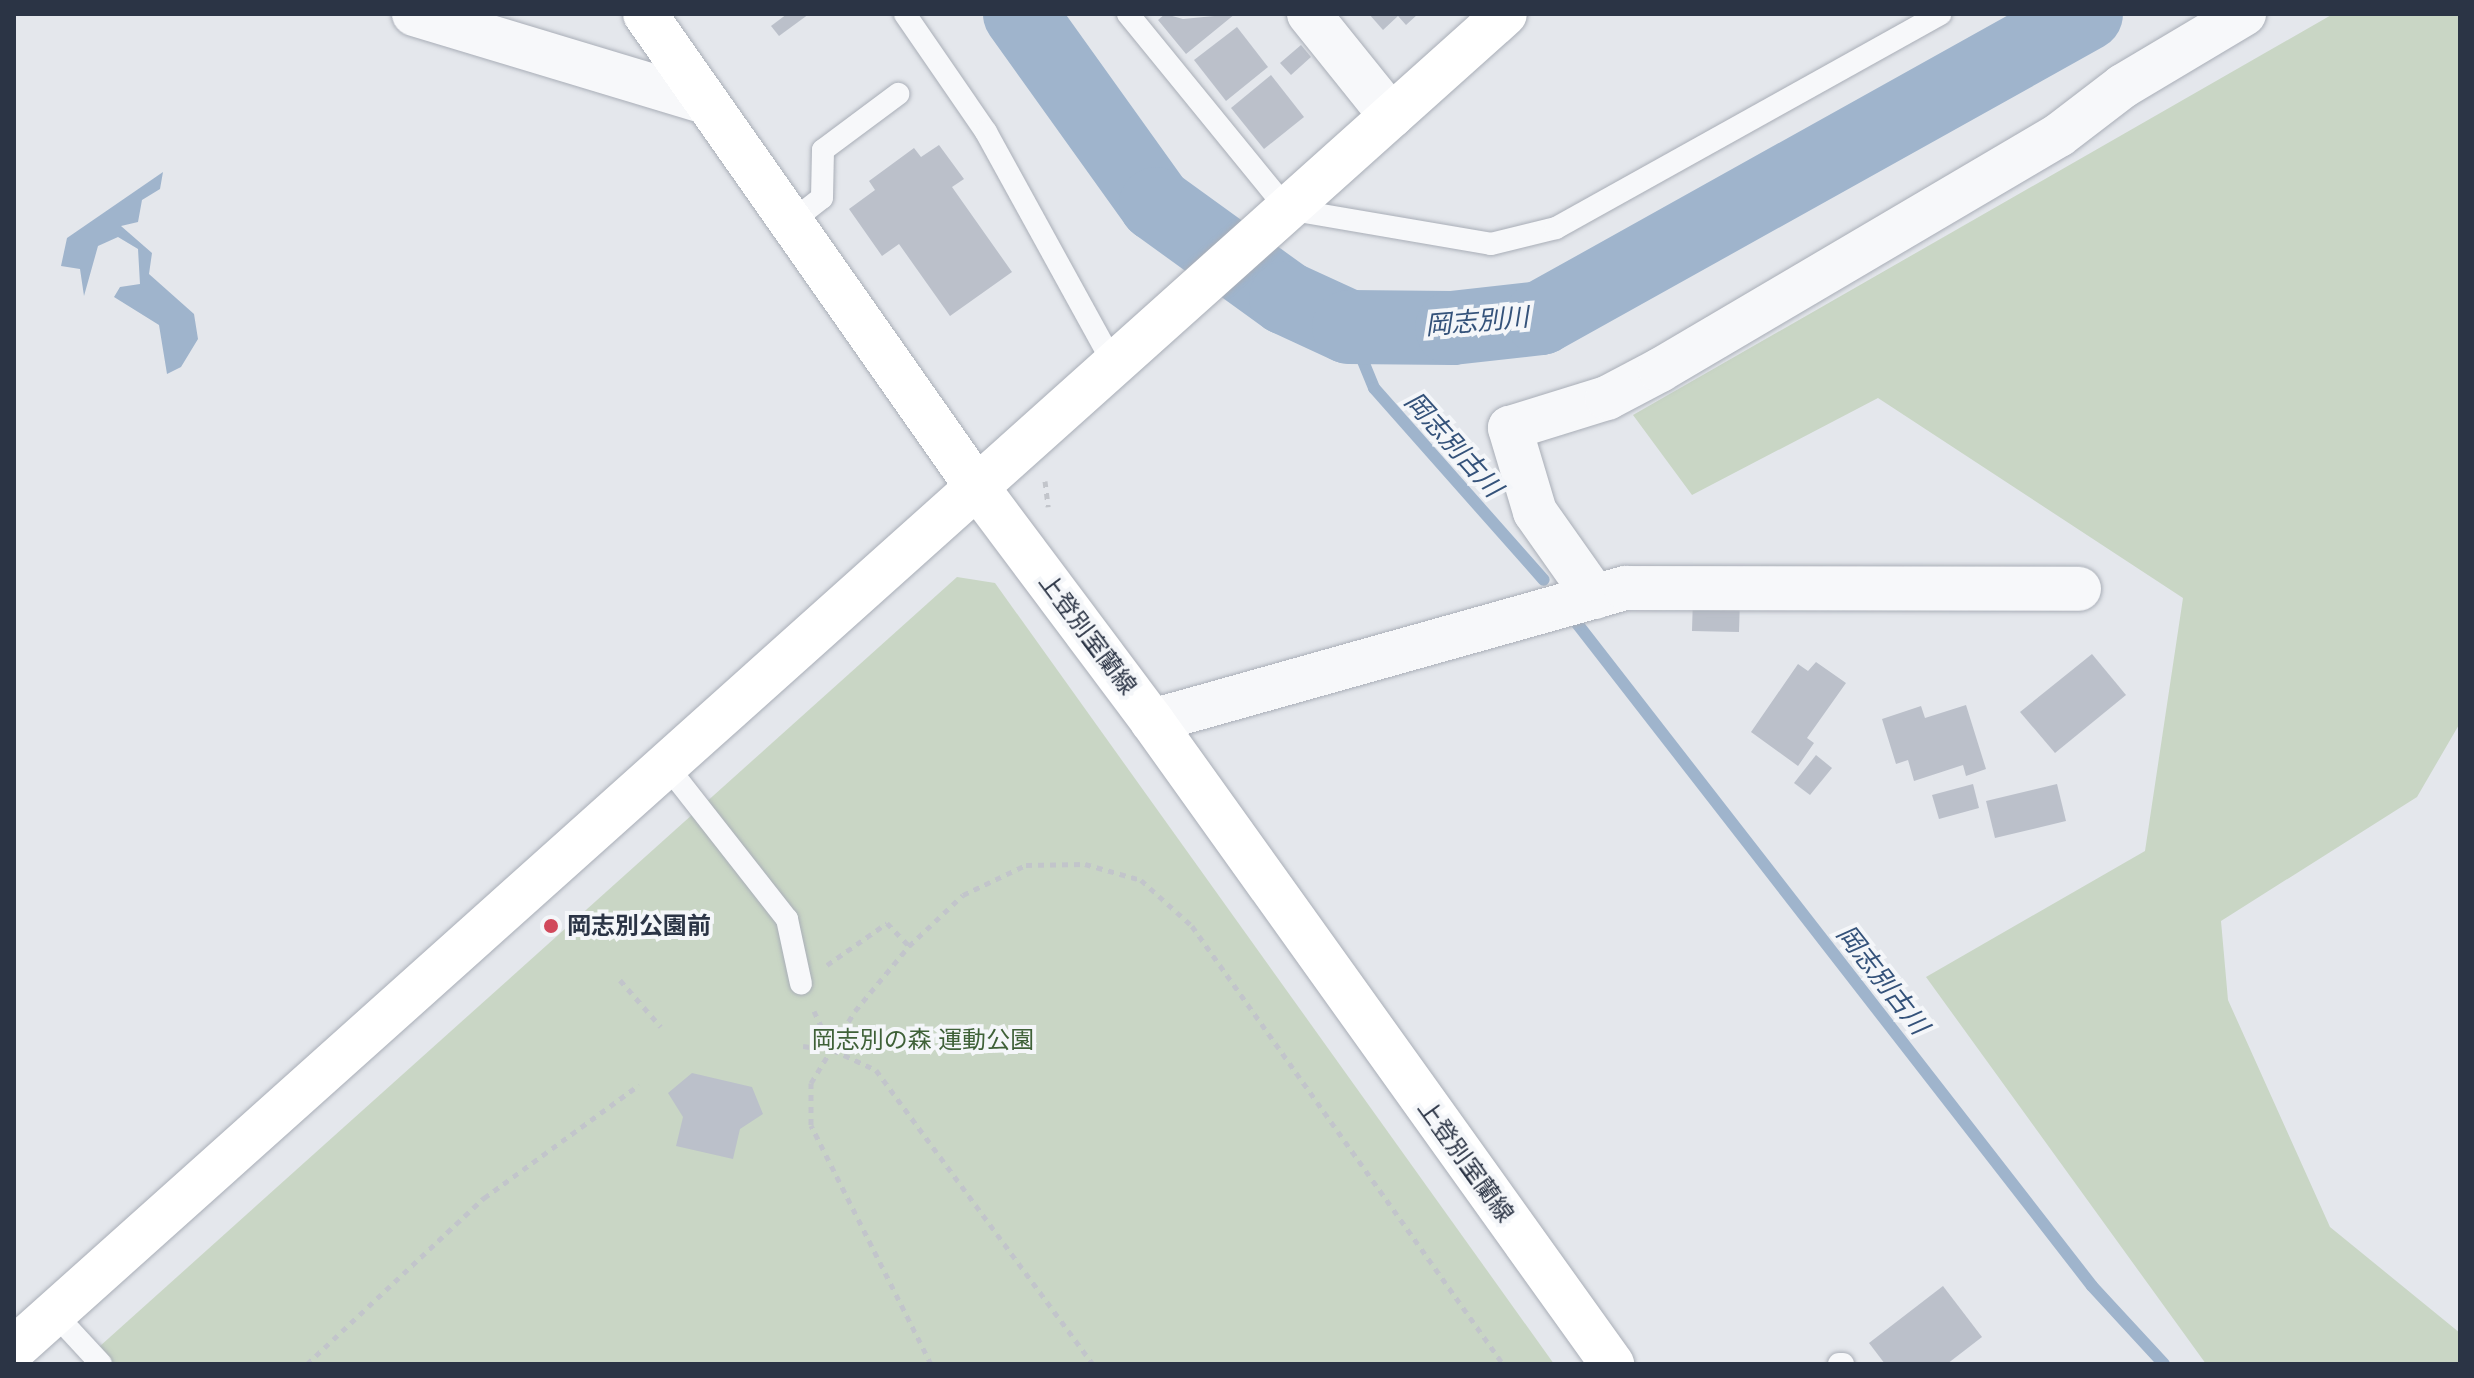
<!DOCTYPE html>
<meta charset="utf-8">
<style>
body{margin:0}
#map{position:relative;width:2474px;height:1378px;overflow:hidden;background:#e4e7ec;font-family:"DM Sans","Noto Sans JP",sans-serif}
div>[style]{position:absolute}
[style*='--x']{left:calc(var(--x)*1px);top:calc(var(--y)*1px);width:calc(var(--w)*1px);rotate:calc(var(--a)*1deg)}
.green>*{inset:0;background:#c9d6c5}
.water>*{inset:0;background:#9fb4cc}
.stream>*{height:12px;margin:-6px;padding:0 6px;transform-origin:6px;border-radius:6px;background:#9fb4cc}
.river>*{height:74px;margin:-37px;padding:0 37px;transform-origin:37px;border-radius:37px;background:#9fb4cc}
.building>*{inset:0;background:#bbc0ca}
.path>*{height:5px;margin-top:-2.5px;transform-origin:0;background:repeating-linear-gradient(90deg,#c2c5cb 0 6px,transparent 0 12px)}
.roads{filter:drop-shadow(0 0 2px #a9aeb7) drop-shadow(0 0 2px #a9aeb7)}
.lane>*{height:22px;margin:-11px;padding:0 11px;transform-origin:11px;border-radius:11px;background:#f7f8fa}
.street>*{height:44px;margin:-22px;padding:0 22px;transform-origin:22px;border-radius:22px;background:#f7f8fa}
.secondary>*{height:44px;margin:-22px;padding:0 22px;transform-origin:22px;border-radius:22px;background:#fff}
.dots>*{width:22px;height:22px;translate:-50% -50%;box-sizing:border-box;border:4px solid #f4f6f9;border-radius:50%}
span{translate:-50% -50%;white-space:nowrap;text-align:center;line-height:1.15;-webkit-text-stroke:8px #f4f6f9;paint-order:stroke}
.street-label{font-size:24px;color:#2b3445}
.poi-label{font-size:24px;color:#2b3445;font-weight:700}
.left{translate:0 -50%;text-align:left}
.park-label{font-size:24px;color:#3f6138}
.water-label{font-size:26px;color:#34527a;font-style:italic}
.frame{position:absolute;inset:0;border:16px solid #2b3445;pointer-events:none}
</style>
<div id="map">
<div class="green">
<i style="clip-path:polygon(2333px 14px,2460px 14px,2460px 723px,2417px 797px,2221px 921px,2228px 1000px,2330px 1227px,2460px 1333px,2460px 1364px,2206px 1364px,1926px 977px,2145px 851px,2183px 598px,1878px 398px,1692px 495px,1633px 415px)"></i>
<i style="clip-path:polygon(957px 577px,995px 583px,1554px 1364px,80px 1364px)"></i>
</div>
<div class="water">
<i style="clip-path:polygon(163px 172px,160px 189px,142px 200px,138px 222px,121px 226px,152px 253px,149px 274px,194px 314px,198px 339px,181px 367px,167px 374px,159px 325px,114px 297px,120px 287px,140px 284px,138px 249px,118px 237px,98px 246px,84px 296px,80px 269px,61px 266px,67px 238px)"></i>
</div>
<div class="stream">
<i style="--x:1349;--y:327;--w:66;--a:67.7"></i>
<i style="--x:1374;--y:388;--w:256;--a:48.5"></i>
<i style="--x:1572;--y:617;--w:847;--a:52.14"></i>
<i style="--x:2092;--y:1286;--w:106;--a:47.3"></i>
</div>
<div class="river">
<i style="--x:1020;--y:14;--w:234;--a:54.4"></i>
<i style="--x:1156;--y:204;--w:160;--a:35.9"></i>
<i style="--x:1286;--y:298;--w:69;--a:24.7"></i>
<i style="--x:1349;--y:327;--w:103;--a:0.6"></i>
<i style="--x:1452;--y:328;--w:90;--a:-6.4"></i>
<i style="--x:1541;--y:318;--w:624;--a:-29.15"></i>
</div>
<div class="building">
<i style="clip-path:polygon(787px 14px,809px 14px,779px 36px,771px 26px)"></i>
<i style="clip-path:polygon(1165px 14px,1183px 19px,1235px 14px,1186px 54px,1158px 20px)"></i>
<i style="clip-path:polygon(1369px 14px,1418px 14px,1406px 25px,1398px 16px,1383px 30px)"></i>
<i style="clip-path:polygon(1237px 27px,1268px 67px,1226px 101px,1194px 60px)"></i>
<i style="clip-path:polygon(1301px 45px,1311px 57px,1291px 75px,1280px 63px)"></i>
<i style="clip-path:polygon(1271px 75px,1304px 117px,1264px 149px,1231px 108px)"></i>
<i style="clip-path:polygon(939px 145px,964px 179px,952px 187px,1012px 272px,950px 316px,899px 244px,882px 256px,849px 209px,875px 190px,869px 181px,914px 148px,921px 157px)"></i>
<i style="clip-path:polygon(1693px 597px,1740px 599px,1739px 632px,1692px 631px)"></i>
<i style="clip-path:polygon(2092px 654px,2126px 695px,2055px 753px,2020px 712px)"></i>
<i style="clip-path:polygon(1816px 662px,1846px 683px,1807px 738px,1814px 743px,1798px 766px,1751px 732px,1798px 664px,1808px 671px)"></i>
<i style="clip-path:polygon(1966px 705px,1986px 769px,1966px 776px,1963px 765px,1914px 781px,1908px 760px,1896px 764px,1882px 719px,1921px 706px,1925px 718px)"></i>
<i style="clip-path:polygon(1816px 755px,1832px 768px,1810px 795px,1794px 783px)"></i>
<i style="clip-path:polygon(1973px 784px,1979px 808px,1939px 819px,1932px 795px)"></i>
<i style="clip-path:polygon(2057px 784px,2066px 821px,1995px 838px,1986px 801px)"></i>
<i style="clip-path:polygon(692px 1073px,752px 1087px,763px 1114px,740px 1129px,733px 1159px,676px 1146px,683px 1117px,668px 1093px)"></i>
<i style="clip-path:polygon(1943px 1286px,1982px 1337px,1947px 1364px,1885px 1364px,1869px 1343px)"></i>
</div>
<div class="path">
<i style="--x:1045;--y:481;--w:26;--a:83"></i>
<i style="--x:827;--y:965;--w:73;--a:-35"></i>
<i style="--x:887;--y:923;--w:32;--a:46"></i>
<i style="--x:620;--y:980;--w:62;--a:48.9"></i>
<i style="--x:814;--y:1011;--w:42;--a:64.7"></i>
<i style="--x:803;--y:1046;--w:30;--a:8"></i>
<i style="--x:833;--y:1050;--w:47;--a:24.9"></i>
<i style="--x:876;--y:1070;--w:365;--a:53.6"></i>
<i style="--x:307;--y:1364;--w:243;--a:-43.2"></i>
<i style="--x:484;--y:1198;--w:192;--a:-36.1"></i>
<i style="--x:931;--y:1364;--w:267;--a:-116.7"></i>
<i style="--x:811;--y:1125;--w:42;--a:-90"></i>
<i style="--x:811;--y:1083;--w:84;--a:-58.6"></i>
<i style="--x:855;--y:1011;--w:85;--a:-50.3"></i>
<i style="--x:909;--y:946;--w:74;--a:-43.4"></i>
<i style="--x:963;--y:895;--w:70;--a:-25.5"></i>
<i style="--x:1026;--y:865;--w:59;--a:-1"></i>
<i style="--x:1085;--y:864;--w:58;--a:15.9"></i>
<i style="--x:1141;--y:880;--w:69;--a:42"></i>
<i style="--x:1192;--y:926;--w:537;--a:54.62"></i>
</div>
<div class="roads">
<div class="lane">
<i style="--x:905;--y:14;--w:143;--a:55.5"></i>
<i style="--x:986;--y:132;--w:264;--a:61.2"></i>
<i style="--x:1128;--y:14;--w:252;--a:50.8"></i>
<i style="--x:1287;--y:209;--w:207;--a:9.7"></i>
<i style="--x:1491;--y:244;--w:67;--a:-13.8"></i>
<i style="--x:1556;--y:228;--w:440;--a:-29.1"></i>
<i style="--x:791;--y:222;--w:39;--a:-38"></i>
<i style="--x:822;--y:198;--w:48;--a:-88.8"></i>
<i style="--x:823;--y:150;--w:94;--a:-36.7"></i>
<i style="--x:663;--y:761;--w:201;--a:51.9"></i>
<i style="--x:787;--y:919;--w:66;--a:77.8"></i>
<i style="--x:54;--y:1313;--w:69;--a:47.3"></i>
<i style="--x:1839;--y:1364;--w:4;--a:0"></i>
</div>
<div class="street">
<i style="--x:414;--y:14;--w:305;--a:16.8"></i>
<i style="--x:1309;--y:14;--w:131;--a:51.2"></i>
<i style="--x:1595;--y:597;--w:104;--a:-125.2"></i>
<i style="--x:1535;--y:512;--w:88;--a:-106.6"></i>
<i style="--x:1510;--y:428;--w:102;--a:-17.2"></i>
<i style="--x:1607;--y:398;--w:60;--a:-27.8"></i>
<i style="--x:1660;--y:370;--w:463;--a:-30.5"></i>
<i style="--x:2059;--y:135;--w:81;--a:-37.4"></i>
<i style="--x:2123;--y:86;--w:141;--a:-30.8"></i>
<i style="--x:1152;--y:721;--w:492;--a:-15.7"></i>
<i style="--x:1626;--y:588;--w:453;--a:0.1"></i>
</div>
<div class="secondary">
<i style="--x:645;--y:14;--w:573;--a:54.95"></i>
<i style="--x:974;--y:483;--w:297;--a:53.2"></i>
<i style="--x:1152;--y:721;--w:791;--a:54.42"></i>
<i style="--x:14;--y:1349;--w:2001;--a:-41.84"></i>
</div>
</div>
<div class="dots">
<i style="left:551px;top:926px;background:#d1495b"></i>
</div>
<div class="street-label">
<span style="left:1088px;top:634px;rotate:53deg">上登別室蘭線</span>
<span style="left:1466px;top:1161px;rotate:54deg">上登別室蘭線</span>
</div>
<div class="poi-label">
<span class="left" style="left:567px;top:926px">岡志別公園前</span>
</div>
<div class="park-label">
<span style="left:923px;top:1040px">岡志別の森 運動公園</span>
</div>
<div class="water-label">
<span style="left:1477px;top:322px;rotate:-5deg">岡志別川</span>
<span style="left:1453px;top:445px;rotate:48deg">岡志別古川</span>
<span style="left:1882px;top:980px;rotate:52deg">岡志別古川</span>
</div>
<div class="frame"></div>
</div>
